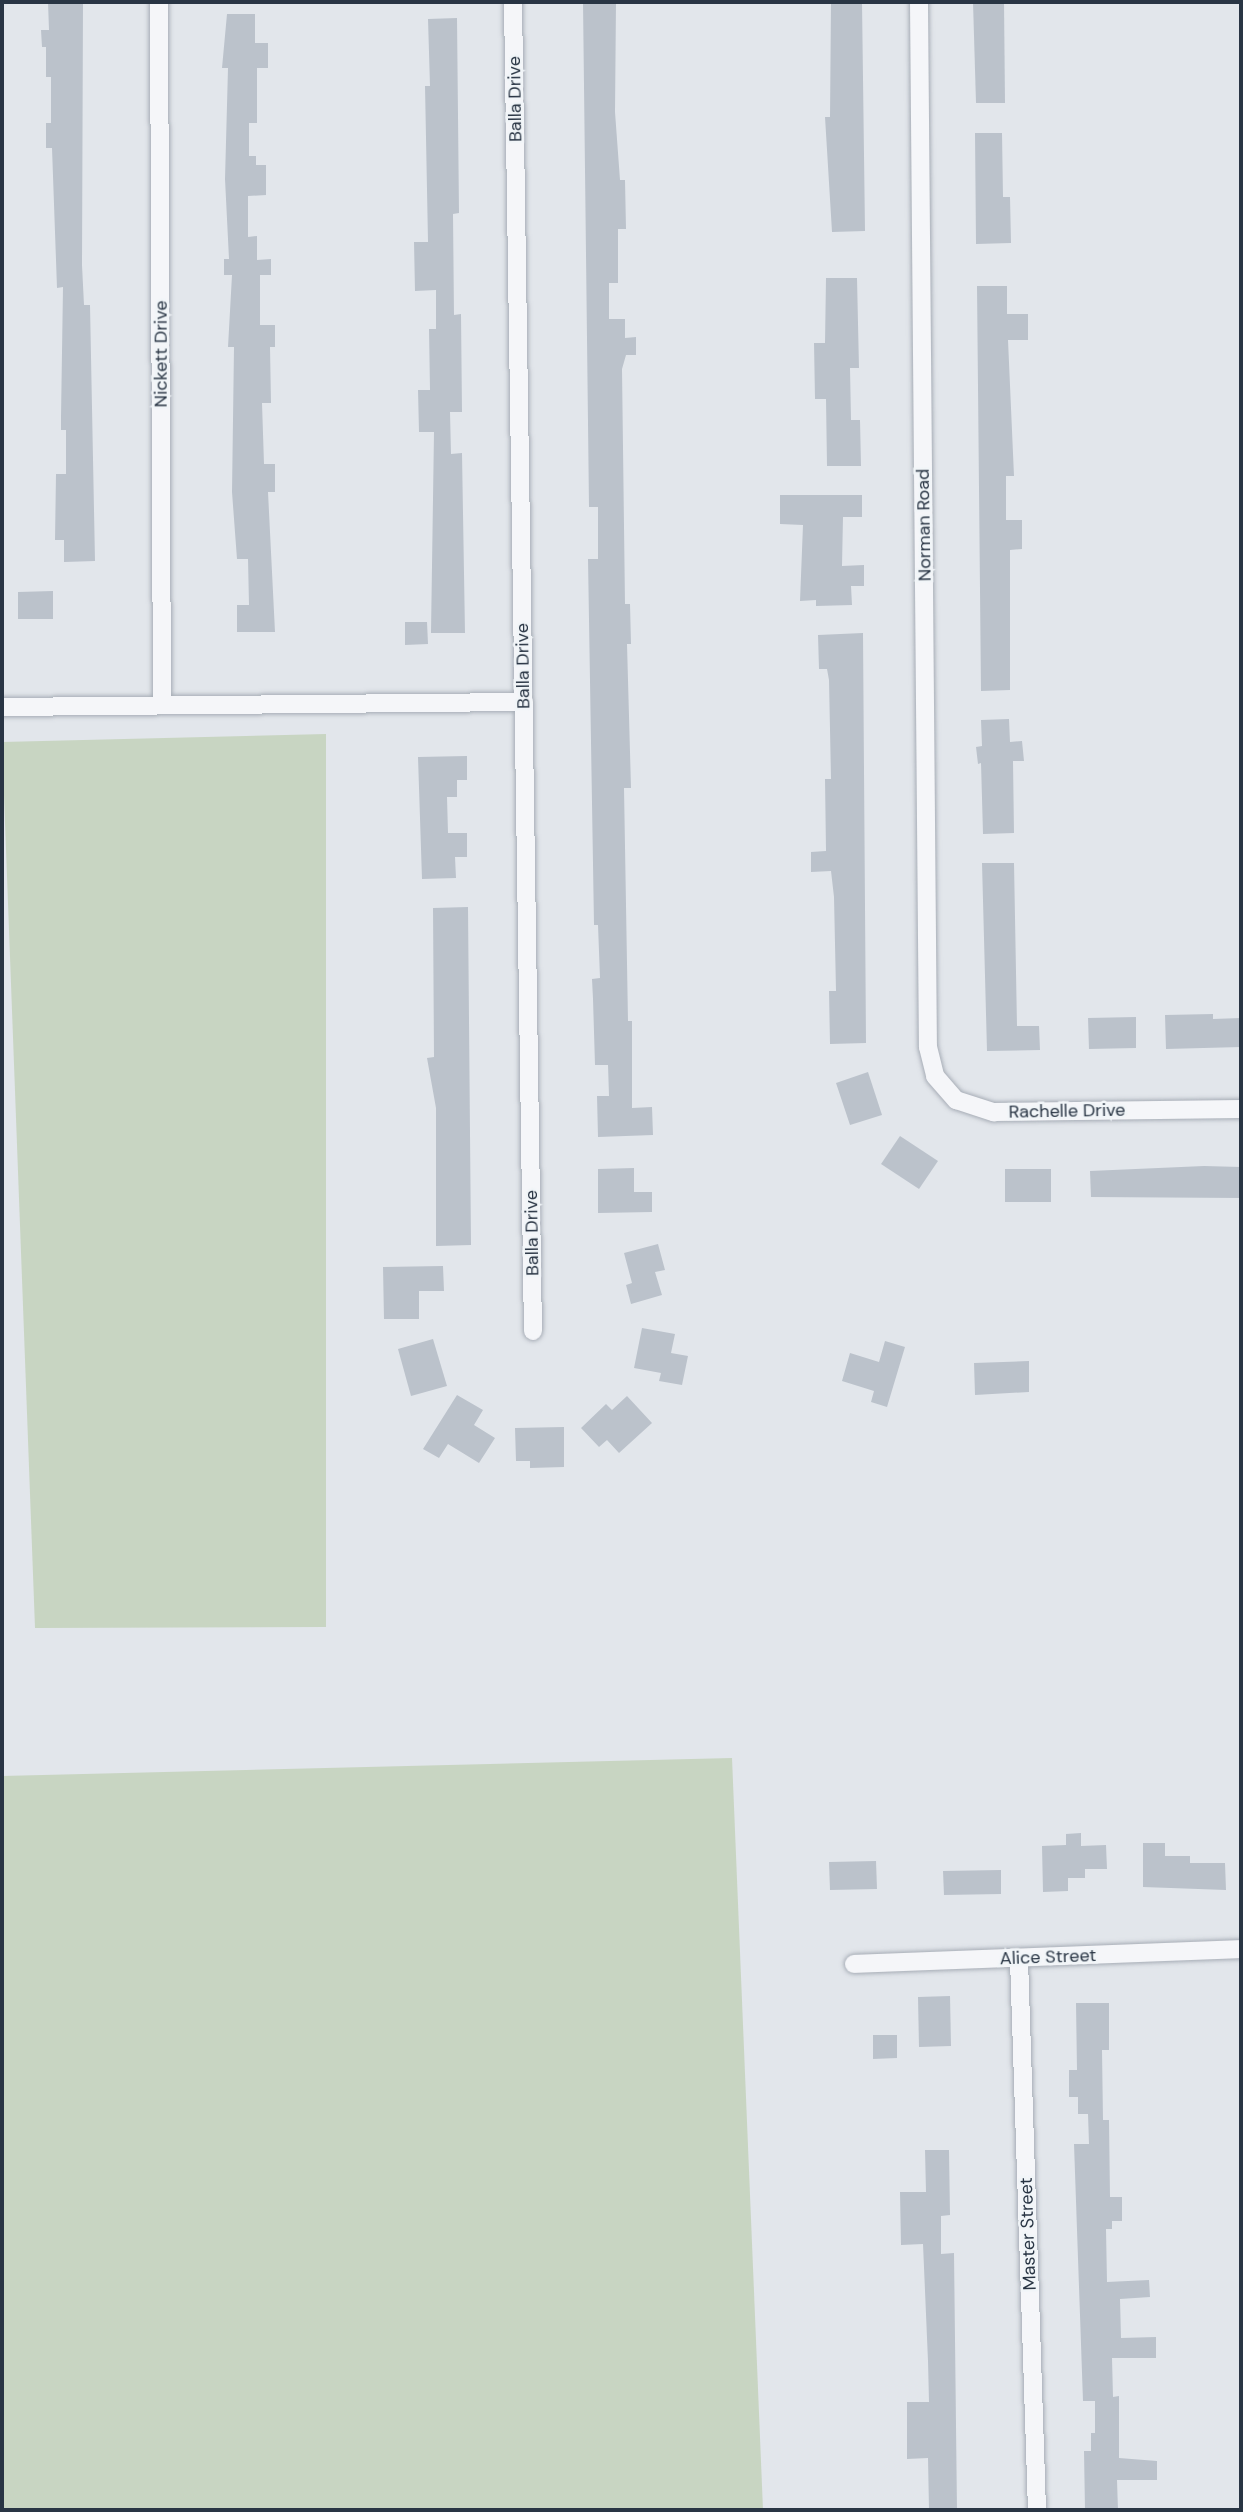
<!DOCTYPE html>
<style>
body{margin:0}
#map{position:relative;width:1243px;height:2512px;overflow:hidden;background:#e2e6eb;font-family:"DM Sans",sans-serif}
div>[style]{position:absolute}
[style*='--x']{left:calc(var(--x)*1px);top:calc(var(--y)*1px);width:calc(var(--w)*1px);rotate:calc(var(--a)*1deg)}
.green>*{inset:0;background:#c8d5c2}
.building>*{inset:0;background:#bbc2cb}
.roads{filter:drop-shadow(0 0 2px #a7adb6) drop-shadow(0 0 2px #a7adb6)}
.minor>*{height:18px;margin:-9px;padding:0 9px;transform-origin:9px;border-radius:9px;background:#f5f6f9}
span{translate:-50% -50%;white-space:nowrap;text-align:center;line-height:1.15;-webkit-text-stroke:5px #f1f5f8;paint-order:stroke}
.street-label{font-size:18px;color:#293544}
.frame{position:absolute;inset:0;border:4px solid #293544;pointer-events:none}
</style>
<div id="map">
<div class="green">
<i style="clip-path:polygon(326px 734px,326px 1627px,35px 1628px,2px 742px)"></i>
<i style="clip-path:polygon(732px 1758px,763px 2510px,2px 2510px,2px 1776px)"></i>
</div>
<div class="building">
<i style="clip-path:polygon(48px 2px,83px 2px,82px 265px,84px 305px,90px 305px,95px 561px,64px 562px,64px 540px,55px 540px,56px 474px,66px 474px,66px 430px,61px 430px,61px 417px,63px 287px,57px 288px,52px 148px,46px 148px,46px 123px,51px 123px,51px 77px,46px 77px,46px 47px,42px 47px,41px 30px,49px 30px)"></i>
<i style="clip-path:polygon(583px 2px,616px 2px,615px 112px,620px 180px,625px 180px,626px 229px,618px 229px,618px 283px,609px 283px,609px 319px,625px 319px,625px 338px,636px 337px,636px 355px,626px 355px,622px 369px,625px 604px,630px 604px,631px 644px,627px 644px,631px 788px,624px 788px,628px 1021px,632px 1021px,632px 1108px,652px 1107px,653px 1135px,598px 1137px,597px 1096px,609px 1096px,608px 1065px,595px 1065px,593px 999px,592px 979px,600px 978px,598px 925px,594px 925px,588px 559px,598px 559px,598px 507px,589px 507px)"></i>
<i style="clip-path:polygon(831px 2px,862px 2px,865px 231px,832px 232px,825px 117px,830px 117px)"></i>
<i style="clip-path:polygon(973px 2px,1004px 2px,1005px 103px,976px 103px)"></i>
<i style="clip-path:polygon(227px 14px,255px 14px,255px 43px,268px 43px,268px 68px,257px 68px,257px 123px,249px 123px,249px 156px,256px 156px,256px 165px,266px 165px,266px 195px,248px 196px,248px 237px,257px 236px,257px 260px,271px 259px,271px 275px,260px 275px,260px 325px,275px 325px,275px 347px,270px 347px,271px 403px,262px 403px,264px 464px,275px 464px,275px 492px,268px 492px,275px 632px,237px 632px,237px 605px,249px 605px,248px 559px,237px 559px,232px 492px,234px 347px,228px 347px,232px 275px,224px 275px,224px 259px,229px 259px,225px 179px,228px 68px,222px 68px)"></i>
<i style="clip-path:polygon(457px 18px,459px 213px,453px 214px,454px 315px,461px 314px,462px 412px,450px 412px,451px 454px,462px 453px,465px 633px,431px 633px,434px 432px,419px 432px,418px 390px,430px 390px,429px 329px,436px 329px,436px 290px,415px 291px,414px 242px,428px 242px,425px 86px,430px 86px,428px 19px)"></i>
<i style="clip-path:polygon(975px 133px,1002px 133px,1003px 197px,1010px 197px,1011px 243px,976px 244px)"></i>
<i style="clip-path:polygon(826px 278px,857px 278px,859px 368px,850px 368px,851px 420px,860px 420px,861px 466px,827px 466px,826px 399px,815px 399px,814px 343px,825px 343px)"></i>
<i style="clip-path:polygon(977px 286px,1007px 286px,1007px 314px,1028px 314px,1028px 340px,1008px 340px,1014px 476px,1006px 476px,1006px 520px,1022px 520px,1022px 549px,1010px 550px,1010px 690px,981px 691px)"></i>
<i style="clip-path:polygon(780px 495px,862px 495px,862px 517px,843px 517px,842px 566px,864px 565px,864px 586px,851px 586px,852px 605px,816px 606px,816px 600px,800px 601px,803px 525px,780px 524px)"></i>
<i style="clip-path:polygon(53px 591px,53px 619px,18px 619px,18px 592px)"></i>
<i style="clip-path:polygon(405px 622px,427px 622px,428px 644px,405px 645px)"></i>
<i style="clip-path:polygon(863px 633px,866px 1043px,830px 1044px,829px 991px,836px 991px,834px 897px,831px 871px,811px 872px,811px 852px,826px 851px,825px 779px,831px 779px,829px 680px,827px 669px,819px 669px,818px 635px)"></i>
<i style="clip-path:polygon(1009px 719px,1010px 742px,1022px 741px,1024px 761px,1013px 761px,1014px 833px,983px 834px,981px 763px,978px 764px,976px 747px,982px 746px,981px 720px)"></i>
<i style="clip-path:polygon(467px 756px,467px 780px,457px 780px,457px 797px,447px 797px,448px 833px,467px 833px,467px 857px,455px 857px,456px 878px,422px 879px,418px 757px)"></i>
<i style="clip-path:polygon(982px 863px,1014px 863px,1017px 1026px,1039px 1026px,1040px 1050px,987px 1051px)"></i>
<i style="clip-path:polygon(468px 907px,471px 1245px,436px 1246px,436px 1108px,427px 1058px,434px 1057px,433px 908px)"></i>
<i style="clip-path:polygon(1213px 1014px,1213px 1019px,1241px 1018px,1241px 1047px,1166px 1049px,1165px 1015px)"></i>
<i style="clip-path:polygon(1136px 1017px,1136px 1048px,1089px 1049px,1088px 1018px)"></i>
<i style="clip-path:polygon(868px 1072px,882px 1115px,850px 1125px,836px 1083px)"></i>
<i style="clip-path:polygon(900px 1136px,938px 1161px,919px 1189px,881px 1164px)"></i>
<i style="clip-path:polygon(1204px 1166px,1241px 1167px,1241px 1198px,1091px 1197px,1090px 1171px)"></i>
<i style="clip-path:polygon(634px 1168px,634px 1192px,652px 1192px,652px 1212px,598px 1213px,598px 1169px)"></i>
<i style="clip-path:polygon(1005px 1169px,1051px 1169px,1051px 1202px,1005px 1202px)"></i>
<i style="clip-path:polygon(658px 1244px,665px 1270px,655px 1272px,662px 1295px,631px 1304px,626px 1285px,632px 1283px,624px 1253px)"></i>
<i style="clip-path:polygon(443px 1266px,444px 1291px,419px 1291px,419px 1319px,384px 1319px,383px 1267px)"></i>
<i style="clip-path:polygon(642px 1328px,675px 1334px,671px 1353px,688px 1356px,682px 1385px,659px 1381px,661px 1373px,634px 1368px)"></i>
<i style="clip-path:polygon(433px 1339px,447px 1386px,411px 1396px,398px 1349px)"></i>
<i style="clip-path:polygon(885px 1341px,905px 1347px,887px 1407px,871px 1402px,874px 1391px,842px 1381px,850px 1353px,879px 1362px)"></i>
<i style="clip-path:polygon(1029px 1361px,1029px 1392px,975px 1395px,974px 1363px)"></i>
<i style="clip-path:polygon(457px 1395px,483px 1410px,474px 1425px,495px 1438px,479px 1463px,448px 1444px,439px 1458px,423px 1449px)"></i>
<i style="clip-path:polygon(627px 1396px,652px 1423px,619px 1453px,607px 1440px,599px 1447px,581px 1428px,606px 1404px,612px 1410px)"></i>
<i style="clip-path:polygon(564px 1427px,564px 1467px,530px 1468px,530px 1461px,516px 1461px,515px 1428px)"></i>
<i style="clip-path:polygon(1081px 1833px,1081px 1846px,1106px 1845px,1107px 1869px,1085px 1869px,1085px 1878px,1068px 1878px,1068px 1891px,1043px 1892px,1042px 1846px,1066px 1845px,1066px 1834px)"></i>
<i style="clip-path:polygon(1143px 1843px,1165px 1843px,1165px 1856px,1190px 1856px,1190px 1863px,1225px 1863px,1226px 1890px,1143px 1887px)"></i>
<i style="clip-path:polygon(876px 1861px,877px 1889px,830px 1890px,829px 1862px)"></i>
<i style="clip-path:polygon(1001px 1870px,1001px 1894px,944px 1895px,943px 1871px)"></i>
<i style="clip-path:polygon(950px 1996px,951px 2046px,919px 2047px,918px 1997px)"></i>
<i style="clip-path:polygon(1076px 2003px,1109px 2003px,1109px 2050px,1102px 2050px,1103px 2120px,1109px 2120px,1110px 2197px,1122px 2197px,1122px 2221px,1112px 2221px,1112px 2229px,1106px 2229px,1107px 2282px,1149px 2280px,1150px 2297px,1120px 2299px,1121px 2338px,1156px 2337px,1156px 2358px,1112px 2358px,1113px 2397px,1119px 2396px,1119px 2458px,1157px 2461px,1157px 2480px,1117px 2480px,1118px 2510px,1085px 2510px,1084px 2451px,1091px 2451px,1091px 2433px,1095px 2433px,1095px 2401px,1083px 2401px,1074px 2144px,1089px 2144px,1088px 2114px,1078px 2114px,1078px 2097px,1069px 2097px,1069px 2070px,1077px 2070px)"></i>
<i style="clip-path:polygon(873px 2035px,897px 2035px,897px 2058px,873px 2059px)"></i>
<i style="clip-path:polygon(925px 2150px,949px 2150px,950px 2215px,941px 2216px,941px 2254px,954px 2253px,957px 2510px,929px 2510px,928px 2458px,907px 2459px,907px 2402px,929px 2402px,928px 2361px,923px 2244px,901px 2245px,900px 2192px,926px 2192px)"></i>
</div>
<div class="roads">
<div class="minor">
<i style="--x:159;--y:2;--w:703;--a:89.76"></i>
<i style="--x:513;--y:2;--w:1329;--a:89.14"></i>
<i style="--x:919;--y:2;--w:1045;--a:89.51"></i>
<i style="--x:928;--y:1047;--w:30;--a:76"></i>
<i style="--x:935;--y:1076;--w:32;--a:49"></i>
<i style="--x:956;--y:1100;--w:40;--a:18"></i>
<i style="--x:994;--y:1112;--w:247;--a:-0.7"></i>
<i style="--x:2;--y:707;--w:522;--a:-0.55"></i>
<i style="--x:1019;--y:1959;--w:551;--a:88.13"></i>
<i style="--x:854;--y:1964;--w:387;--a:-2.2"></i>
</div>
</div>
<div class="street-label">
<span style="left:515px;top:99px;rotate:-91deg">Balla Drive</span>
<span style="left:161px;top:354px;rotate:-90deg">Nickett Drive</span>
<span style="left:924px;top:525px;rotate:-91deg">Norman Road</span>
<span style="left:523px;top:666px;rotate:-91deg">Balla Drive</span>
<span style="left:1067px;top:1111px;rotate:-1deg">Rachelle Drive</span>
<span style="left:532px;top:1233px;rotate:-91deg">Balla Drive</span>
<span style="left:1048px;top:1957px;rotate:-2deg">Alice Street</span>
<span style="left:1028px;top:2234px;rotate:-92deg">Master Street</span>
</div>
<div class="frame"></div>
</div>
